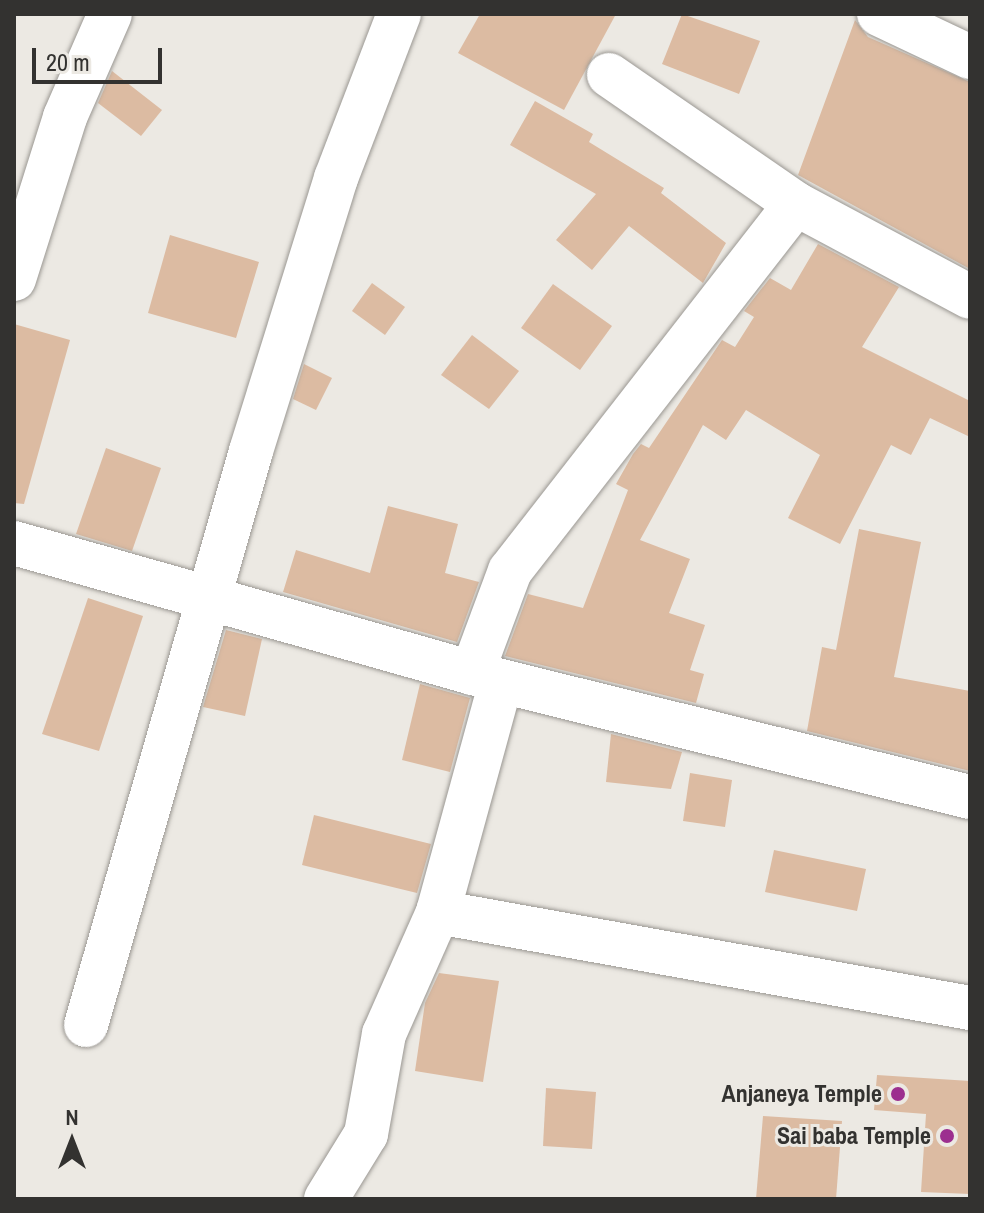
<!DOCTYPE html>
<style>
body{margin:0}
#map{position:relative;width:984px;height:1213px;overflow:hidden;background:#ece9e3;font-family:"Archivo Narrow",sans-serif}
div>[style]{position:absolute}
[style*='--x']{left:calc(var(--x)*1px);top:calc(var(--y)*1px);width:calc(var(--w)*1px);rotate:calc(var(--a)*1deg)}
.building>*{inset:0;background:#dcbba2}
.roads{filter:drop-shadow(0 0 2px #9a9792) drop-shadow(0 0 2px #9a9792)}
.minor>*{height:44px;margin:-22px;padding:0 22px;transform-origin:22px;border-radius:22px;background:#fff}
.dots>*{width:22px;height:22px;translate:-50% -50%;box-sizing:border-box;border:4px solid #ece9e3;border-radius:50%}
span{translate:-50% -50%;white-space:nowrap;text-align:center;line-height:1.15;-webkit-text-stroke:6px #ece9e3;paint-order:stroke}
.poi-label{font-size:24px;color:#333230;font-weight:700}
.right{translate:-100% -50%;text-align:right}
.frame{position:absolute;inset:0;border:16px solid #333230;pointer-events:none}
.north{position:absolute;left:32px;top:1101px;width:80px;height:80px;-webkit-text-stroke:6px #ece9e3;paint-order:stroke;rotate:0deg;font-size:22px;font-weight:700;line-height:32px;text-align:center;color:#333230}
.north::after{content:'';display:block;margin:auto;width:28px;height:36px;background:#333230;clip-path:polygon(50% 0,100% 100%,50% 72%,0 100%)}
.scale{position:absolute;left:32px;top:48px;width:130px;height:36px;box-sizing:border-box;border:4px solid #333230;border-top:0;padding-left:10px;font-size:24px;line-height:28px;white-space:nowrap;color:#333230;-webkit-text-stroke:6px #ece9e3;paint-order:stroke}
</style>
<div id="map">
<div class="building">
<i style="clip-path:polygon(480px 14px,616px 14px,564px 110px,458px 53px)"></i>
<i style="clip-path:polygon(682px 14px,760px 41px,739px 94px,662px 64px)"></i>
<i style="clip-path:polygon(855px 20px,868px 37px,970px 82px,970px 269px,798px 175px)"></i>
<i style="clip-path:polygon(112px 71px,162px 110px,141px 136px,98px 103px)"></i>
<i style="clip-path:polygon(535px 101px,593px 134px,589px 142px,664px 188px,661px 193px,726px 243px,703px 283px,629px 226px,592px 270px,556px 240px,596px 194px,510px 145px)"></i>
<i style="clip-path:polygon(170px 235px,259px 262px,236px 338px,148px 313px)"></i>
<i style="clip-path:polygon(818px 244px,899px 287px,862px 347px,970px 401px,970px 437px,930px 418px,911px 455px,891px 445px,840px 544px,788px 518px,820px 455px,746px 410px,726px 440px,703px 425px,640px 540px,690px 559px,669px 613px,705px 625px,690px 670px,704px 674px,696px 703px,505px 656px,528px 594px,583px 608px,628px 490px,616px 484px,633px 454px,641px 444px,649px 448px,722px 340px,735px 347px,754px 317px,744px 311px,770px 278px,791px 290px)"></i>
<i style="clip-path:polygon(372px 283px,405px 307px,385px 335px,352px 311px)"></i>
<i style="clip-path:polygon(553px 284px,612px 326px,580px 370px,521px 328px)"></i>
<i style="clip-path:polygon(14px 324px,70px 340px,24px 504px,14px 503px)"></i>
<i style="clip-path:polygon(472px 335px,519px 371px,489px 409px,441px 375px)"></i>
<i style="clip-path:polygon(304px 364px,332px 378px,316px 410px,293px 399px)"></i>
<i style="clip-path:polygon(106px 448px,161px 468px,132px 551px,76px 534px)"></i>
<i style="clip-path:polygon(388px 506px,458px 524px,445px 573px,479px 582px,457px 642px,283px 592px,296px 550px,370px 573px)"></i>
<i style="clip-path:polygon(859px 529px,921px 542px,894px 677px,970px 691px,970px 771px,807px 731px,822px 647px,836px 650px)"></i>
<i style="clip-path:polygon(88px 598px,143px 616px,99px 751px,42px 734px)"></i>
<i style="clip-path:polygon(226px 630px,262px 639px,245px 716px,203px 707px)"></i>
<i style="clip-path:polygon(420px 684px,470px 698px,450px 772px,402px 760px)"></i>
<i style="clip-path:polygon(611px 734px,682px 752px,671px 789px,606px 782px)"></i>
<i style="clip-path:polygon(690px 773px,732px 780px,725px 827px,683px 821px)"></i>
<i style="clip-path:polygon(314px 815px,431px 844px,417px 893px,302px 865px)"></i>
<i style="clip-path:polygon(774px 850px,866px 869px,857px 911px,765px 892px)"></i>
<i style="clip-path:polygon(439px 973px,499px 981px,483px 1082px,415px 1071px,425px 1003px)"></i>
<i style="clip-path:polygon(877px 1075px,970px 1081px,970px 1194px,921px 1192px,926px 1114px,874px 1110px)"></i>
<i style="clip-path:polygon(546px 1088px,596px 1092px,592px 1149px,543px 1146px)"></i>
<i style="clip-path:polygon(763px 1116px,842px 1121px,836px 1199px,756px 1199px)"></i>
</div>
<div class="roads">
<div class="minor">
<i style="--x:879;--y:14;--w:101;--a:25.3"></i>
<i style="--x:609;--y:75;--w:227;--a:34.6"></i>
<i style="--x:796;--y:204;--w:197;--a:28.1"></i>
<i style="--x:14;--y:279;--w:170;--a:-72.5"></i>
<i style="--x:65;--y:117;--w:112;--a:-66.4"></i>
<i style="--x:14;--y:543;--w:506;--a:15.82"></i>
<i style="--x:501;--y:681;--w:483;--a:13.9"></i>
<i style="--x:472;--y:673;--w:109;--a:-69.6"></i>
<i style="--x:510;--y:571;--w:465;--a:-52.1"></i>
<i style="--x:438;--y:912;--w:541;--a:10.23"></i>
<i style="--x:86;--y:1025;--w:597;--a:-73.96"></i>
<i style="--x:251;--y:451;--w:286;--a:-72.7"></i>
<i style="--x:336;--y:178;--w:176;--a:-69"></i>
<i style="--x:326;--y:1199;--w:76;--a:-58.4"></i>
<i style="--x:366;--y:1134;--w:102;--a:-79.8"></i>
<i style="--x:384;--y:1034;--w:133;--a:-66.1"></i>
<i style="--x:438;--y:912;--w:239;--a:-74.7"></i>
</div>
</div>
<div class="dots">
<i style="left:898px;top:1094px;background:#9c2f8f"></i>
<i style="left:947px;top:1136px;background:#9c2f8f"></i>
</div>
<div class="poi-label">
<span class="right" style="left:882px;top:1094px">Anjaneya Temple</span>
<span class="right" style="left:931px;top:1136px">Sai baba Temple</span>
</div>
<div class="frame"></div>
<div class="north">N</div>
<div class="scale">20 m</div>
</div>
